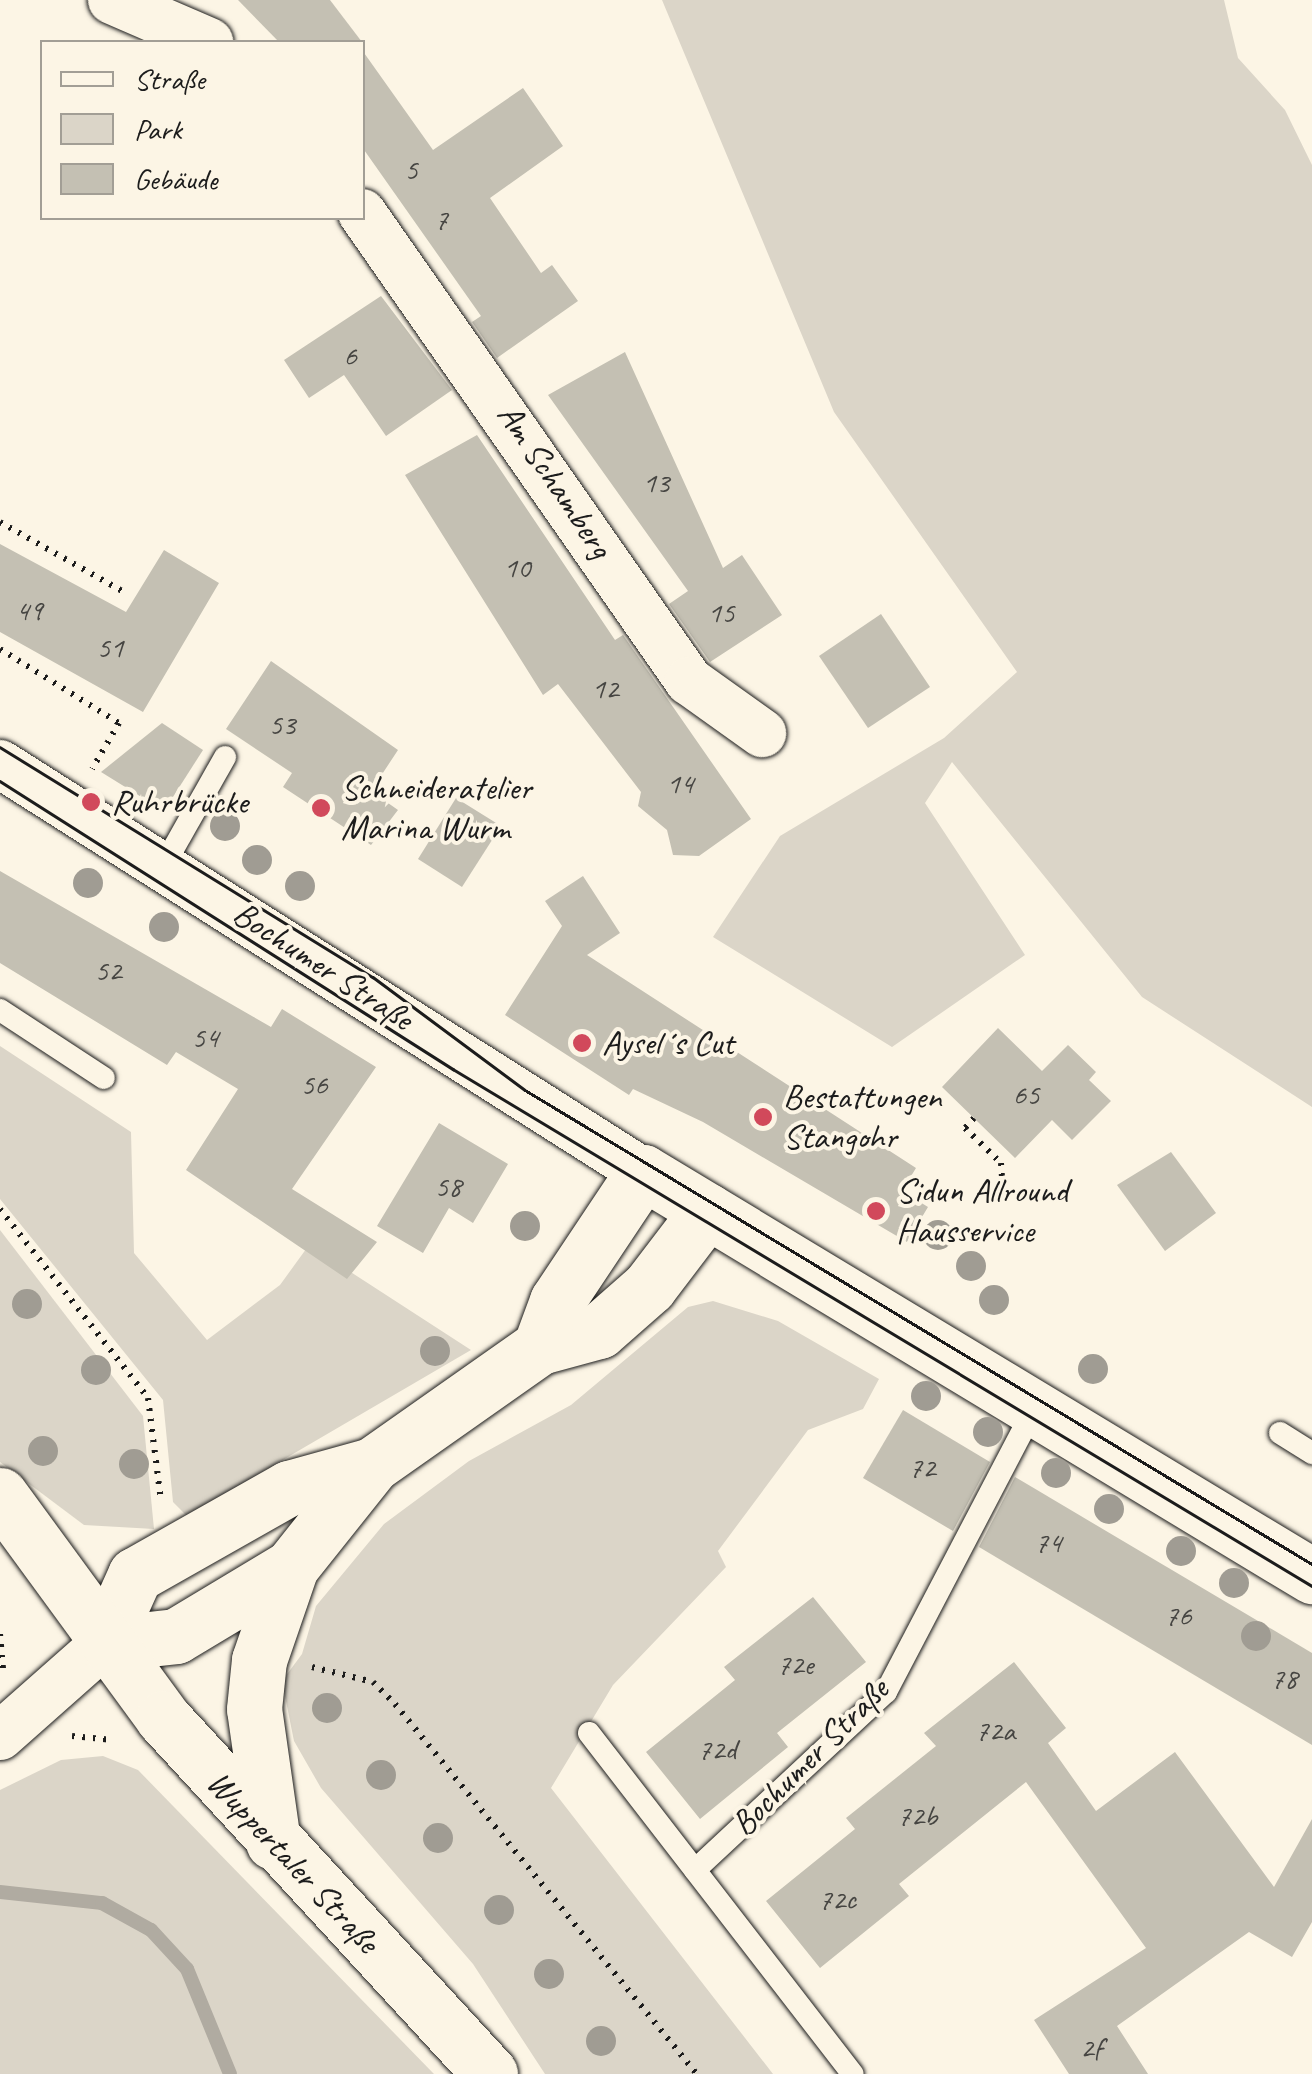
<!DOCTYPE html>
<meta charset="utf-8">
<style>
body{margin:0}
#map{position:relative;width:1312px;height:2074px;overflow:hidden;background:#fcf5e5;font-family:Caveat,sans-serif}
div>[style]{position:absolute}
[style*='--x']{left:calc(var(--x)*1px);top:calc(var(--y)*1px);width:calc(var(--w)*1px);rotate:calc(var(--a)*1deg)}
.green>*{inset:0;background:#dbd5c8}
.stream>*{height:14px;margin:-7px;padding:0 7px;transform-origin:7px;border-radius:7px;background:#b0aba1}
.building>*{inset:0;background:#c4c0b3}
.path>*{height:6px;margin-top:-3px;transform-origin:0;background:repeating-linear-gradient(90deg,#1c1c1c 0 2.5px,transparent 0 10.5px)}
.roads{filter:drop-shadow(0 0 2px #1c1c1c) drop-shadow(0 0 2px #1c1c1c)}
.lane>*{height:22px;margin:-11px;padding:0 11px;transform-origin:11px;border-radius:11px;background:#fcf5e5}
.street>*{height:48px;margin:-24px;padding:0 24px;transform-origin:24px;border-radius:24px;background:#fcf5e5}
.secondary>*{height:55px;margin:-27.5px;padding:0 27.5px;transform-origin:27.5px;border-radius:27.5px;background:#fcf5e5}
.primary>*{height:55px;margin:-27.5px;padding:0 27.5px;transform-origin:27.5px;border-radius:27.5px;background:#fcf5e5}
.tram>*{height:2.5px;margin:-1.25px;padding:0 1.25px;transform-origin:1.25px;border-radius:1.25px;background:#1c1c1c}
.trees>*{width:30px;height:30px;margin:-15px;border-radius:50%;background:#a09c93}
.dots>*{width:28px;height:28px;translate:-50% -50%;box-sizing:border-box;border:5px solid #fcf5e5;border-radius:50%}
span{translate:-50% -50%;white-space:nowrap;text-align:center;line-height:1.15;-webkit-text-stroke:8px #fcf5e5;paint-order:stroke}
.number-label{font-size:30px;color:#464542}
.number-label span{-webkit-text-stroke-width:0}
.street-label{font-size:35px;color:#1c1c1c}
.poi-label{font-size:35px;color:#1c1c1c}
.left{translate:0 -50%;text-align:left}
.legend{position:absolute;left:40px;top:40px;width:325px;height:180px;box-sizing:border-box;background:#fcf5e5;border:2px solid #a29e95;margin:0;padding:12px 18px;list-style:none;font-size:30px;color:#1c1c1c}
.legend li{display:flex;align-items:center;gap:20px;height:50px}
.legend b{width:50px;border:2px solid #a29e95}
</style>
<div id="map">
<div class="green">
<i style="clip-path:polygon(662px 0,1224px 0,1238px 58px,1285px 110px,1312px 165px,1312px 1107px,1142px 997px,952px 762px,925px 803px,1025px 955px,892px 1047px,713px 937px,780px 836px,944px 738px,1017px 672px,834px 412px)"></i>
<i style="clip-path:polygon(0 1046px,131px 1132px,134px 1253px,207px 1340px,280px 1285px,309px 1245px,471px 1350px,187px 1516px,173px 1502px,163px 1400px,0 1199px)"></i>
<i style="clip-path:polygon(0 1230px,143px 1416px,154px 1529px,84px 1525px,0 1462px)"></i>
<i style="clip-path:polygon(713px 1301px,778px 1321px,879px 1379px,863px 1409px,808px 1430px,718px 1551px,726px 1567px,613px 1685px,551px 1788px,773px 2074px,545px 2074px,473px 1964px,321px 1788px,294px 1741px,282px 1681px,302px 1654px,316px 1606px,384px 1524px,469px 1461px,571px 1405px,688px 1307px)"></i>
<i style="clip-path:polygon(103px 1756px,138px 1770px,434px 2074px,0 2074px,0 1790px,61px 1760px)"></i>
</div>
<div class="stream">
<i style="--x:0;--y:1892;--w:103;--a:6.2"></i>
<i style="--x:102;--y:1903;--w:56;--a:28.9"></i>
<i style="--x:151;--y:1930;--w:53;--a:47.3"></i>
<i style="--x:187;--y:1969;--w:113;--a:67.7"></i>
</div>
<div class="building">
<i style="clip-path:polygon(238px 0,330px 0,362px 42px,279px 42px)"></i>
<i style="clip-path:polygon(362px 50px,433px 150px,523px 88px,563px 146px,490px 198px,541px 273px,552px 265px,578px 301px,497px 358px,472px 322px,481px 316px,362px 147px)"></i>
<i style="clip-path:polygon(381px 296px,452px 390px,386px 436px,344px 375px,309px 398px,284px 360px)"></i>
<i style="clip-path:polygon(625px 352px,723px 568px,742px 555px,782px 615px,710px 662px,669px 604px,688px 591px,548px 395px)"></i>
<i style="clip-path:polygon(477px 435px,615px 640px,623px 635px,751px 819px,699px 856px,673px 855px,667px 830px,638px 806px,641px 792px,558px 684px,543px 695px,405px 475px)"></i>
<i style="clip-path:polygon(0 544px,126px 612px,164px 550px,219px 583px,143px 712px,0 632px)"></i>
<i style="clip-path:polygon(881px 614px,930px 687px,868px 728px,819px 656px)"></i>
<i style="clip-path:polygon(271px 661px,398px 750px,371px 791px,398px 810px,371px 845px,283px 787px,292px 773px,226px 729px)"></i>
<i style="clip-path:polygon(162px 723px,203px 750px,164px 811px,101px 772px)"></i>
<i style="clip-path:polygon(456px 798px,501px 826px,462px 887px,418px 859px)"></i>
<i style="clip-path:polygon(0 871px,271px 1027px,282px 1009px,376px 1067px,292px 1189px,377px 1242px,347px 1279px,186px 1170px,238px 1089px,176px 1052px,167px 1065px,0 963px)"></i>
<i style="clip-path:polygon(583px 876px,620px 933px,587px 955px,916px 1168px,902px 1191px,928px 1207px,907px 1242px,703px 1122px,633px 1089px,629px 1095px,505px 1015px,562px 926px,545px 901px)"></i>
<i style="clip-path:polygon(998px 1028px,1042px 1071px,1068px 1045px,1096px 1072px,1089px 1080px,1111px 1101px,1072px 1140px,1052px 1120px,1015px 1158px,942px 1087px)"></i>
<i style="clip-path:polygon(439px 1123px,508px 1164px,473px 1223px,449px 1208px,423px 1253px,377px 1226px)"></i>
<i style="clip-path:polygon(1171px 1152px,1216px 1213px,1165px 1251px,1117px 1185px)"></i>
<i style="clip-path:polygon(903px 1410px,990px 1462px,953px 1531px,863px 1478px)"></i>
<i style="clip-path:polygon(1015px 1477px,1312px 1653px,1312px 1745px,979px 1547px)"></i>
<i style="clip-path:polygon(813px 1597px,866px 1662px,777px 1733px,788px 1747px,700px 1819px,646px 1752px,735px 1680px,724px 1667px)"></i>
<i style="clip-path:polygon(1014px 1662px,1066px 1728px,1048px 1743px,1096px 1811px,1175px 1752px,1274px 1887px,1312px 1819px,1312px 1922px,1292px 1957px,1249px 1932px,1117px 2026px,1148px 2074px,1069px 2074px,1034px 2020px,1146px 1948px,1026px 1782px,899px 1884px,909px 1896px,820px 1968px,766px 1901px,855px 1829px,846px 1818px,936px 1746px,924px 1733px)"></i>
</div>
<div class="path">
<i style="--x:0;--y:522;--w:140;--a:29.5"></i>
<i style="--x:0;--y:649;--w:140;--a:31.9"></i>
<i style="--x:119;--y:723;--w:53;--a:120.4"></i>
<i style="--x:974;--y:1118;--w:13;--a:132"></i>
<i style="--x:965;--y:1128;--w:50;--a:44.2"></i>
<i style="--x:1001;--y:1163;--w:15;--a:86"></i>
<i style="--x:0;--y:1209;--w:240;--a:51.9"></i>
<i style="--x:148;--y:1398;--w:104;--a:82.8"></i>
<i style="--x:0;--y:1634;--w:38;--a:85"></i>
<i style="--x:312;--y:1667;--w:63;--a:13.8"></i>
<i style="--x:373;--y:1682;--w:31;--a:45"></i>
<i style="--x:395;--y:1704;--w:478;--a:50.8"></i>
<i style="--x:72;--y:1736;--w:41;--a:5.6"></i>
</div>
<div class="roads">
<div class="lane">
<i style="--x:164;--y:865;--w:124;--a:-60.5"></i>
<i style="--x:0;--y:1010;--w:124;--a:33.2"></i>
<i style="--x:1280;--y:1433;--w:38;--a:32"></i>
<i style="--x:589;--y:1733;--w:431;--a:52.3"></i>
<i style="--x:695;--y:1870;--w:261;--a:-43"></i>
<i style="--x:886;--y:1692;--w:319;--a:-62.4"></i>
</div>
<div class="street">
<i style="--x:112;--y:0;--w:106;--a:23.4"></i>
<i style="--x:362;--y:213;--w:571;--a:55.06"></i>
<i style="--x:689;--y:681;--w:90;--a:35.5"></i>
<i style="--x:0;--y:764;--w:762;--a:32.4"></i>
<i style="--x:0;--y:1736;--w:139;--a:-41.5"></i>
</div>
<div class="secondary">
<i style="--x:540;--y:1347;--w:49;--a:-69.7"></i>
<i style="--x:557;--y:1301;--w:155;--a:-56.3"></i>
<i style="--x:643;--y:1172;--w:782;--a:31.13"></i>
<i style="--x:104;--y:1644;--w:72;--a:-6.3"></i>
<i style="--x:176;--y:1636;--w:134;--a:-31"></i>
<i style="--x:291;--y:1567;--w:130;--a:-51.5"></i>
<i style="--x:372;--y:1465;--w:205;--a:-35.1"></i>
<i style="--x:540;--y:1347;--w:61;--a:-15.2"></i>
<i style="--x:599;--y:1331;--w:67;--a:-41.3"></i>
<i style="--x:649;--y:1287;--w:96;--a:-52.7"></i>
<i style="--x:104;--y:1644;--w:76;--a:-65.8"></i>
<i style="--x:135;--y:1575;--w:177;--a:-29.5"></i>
<i style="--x:289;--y:1488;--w:86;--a:-15.5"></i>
<i style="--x:273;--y:1842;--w:134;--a:-98.1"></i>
<i style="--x:254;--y:1709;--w:49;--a:-84.2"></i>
<i style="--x:259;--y:1660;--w:98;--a:-71"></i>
</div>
<div class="primary">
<i style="--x:0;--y:1495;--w:276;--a:53.8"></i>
<i style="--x:163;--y:1718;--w:483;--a:47.4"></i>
</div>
</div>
<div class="tram">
<i style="--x:0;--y:747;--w:438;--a:31.7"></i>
<i style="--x:373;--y:977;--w:189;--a:36.6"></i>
<i style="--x:525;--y:1090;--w:919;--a:31.06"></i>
<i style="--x:0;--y:781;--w:537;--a:32.45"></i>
<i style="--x:453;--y:1069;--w:1003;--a:31.04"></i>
</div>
<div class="trees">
<i style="left:225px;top:826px"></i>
<i style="left:257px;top:860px"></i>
<i style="left:88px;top:883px"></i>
<i style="left:300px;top:886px"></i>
<i style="left:164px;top:927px"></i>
<i style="left:525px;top:1226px"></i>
<i style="left:938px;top:1235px"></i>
<i style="left:971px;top:1266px"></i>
<i style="left:994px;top:1300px"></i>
<i style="left:27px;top:1304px"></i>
<i style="left:435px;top:1351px"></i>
<i style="left:1093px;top:1369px"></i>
<i style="left:96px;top:1370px"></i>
<i style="left:926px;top:1396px"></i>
<i style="left:988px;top:1432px"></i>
<i style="left:43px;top:1451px"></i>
<i style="left:134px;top:1464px"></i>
<i style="left:1056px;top:1473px"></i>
<i style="left:1109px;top:1509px"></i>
<i style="left:1181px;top:1551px"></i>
<i style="left:1234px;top:1583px"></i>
<i style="left:1256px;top:1636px"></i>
<i style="left:327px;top:1708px"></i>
<i style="left:381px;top:1775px"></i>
<i style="left:438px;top:1838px"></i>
<i style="left:499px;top:1910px"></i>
<i style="left:549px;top:1974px"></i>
<i style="left:601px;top:2041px"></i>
</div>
<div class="dots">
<i style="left:91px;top:802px;background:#d1495b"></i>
<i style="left:321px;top:808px;background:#d1495b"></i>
<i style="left:582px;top:1043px;background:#d1495b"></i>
<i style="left:763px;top:1117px;background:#d1495b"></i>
<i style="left:876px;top:1211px;background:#d1495b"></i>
</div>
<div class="number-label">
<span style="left:411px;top:169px">5</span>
<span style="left:441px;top:219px">7</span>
<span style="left:350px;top:355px">6</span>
<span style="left:656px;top:482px">13</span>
<span style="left:517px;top:567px">10</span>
<span style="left:29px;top:610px">49</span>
<span style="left:721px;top:612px">15</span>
<span style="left:110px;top:647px">51</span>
<span style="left:605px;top:688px">12</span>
<span style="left:282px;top:724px">53</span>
<span style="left:680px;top:783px">14</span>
<span style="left:108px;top:970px">52</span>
<span style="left:205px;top:1037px">54</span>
<span style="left:314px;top:1084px">56</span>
<span style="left:1026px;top:1094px">65</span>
<span style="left:448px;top:1186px">58</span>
<span style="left:922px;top:1467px">72</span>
<span style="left:1048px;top:1542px">74</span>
<span style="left:1178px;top:1615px">76</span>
<span style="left:795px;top:1664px">72e</span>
<span style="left:1284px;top:1678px">78</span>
<span style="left:995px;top:1730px">72a</span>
<span style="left:717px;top:1749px">72d</span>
<span style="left:917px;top:1815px">72b</span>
<span style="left:837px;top:1899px">72c</span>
<span style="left:1091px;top:2047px">2f</span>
</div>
<div class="street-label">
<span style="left:555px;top:481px;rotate:56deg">Am Schamberg</span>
<span style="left:323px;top:966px;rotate:33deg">Bochumer Straße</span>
<span style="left:810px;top:1757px;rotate:-45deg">Bochumer Straße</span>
<span style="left:293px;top:1862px;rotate:47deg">Wuppertaler Straße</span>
</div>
<div class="poi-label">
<span class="left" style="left:341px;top:808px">Schneideratelier<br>Marina Wurm</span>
<span class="left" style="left:111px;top:802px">Ruhrbrücke</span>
<span class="left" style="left:602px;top:1043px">Aysel´s Cut</span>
<span class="left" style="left:783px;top:1117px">Bestattungen<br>Stangohr</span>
<span class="left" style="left:896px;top:1211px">Sidun Allround<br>Hausservice</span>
</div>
<ul class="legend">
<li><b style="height:12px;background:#fcf5e5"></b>Straße</li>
<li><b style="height:28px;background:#dbd5c8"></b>Park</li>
<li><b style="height:28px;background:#c4c0b3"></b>Gebäude</li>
</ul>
</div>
